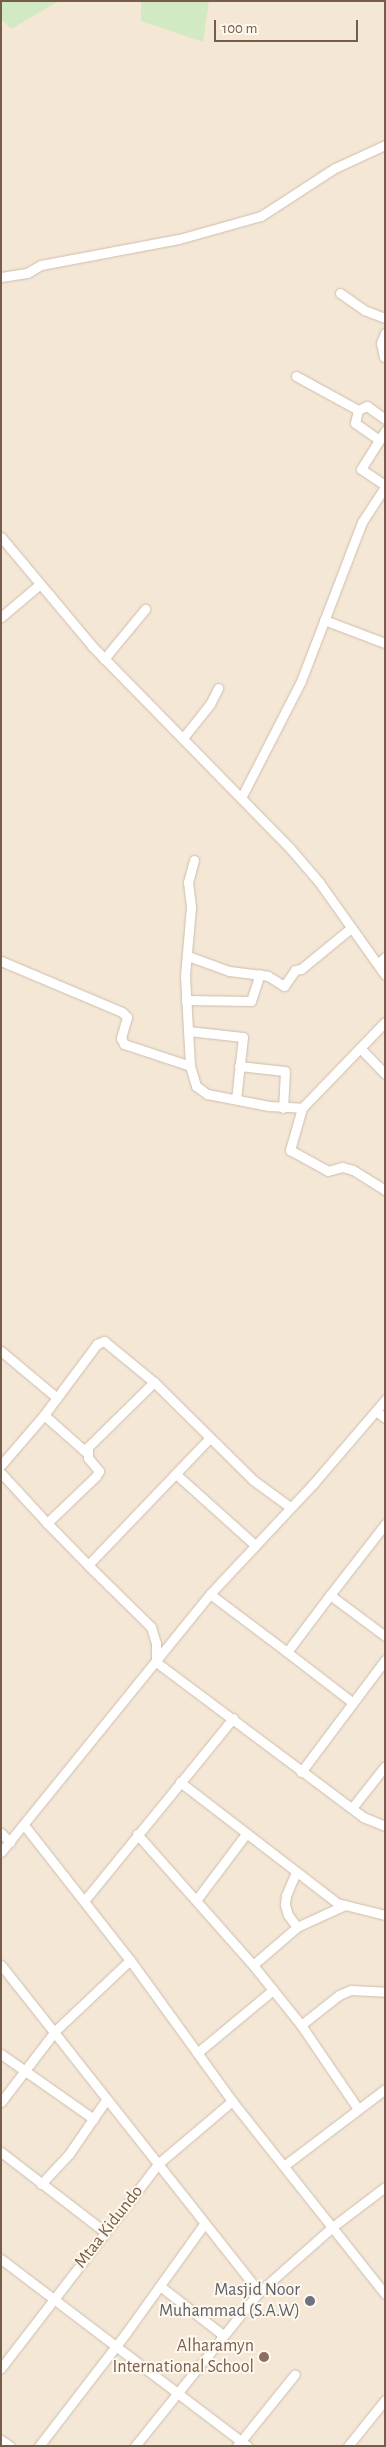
<!DOCTYPE html>
<style>
body{margin:0}
#map{position:relative;width:386px;height:2447px;overflow:hidden;background:#fcf5e6;font-family:"Alegreya Sans",sans-serif}
div>[style]{position:absolute}
[style*='--x']{left:calc(var(--x)*1px);top:calc(var(--y)*1px);width:calc(var(--w)*1px);rotate:calc(var(--a)*1deg)}
.residential>*{inset:0;background:#f4e7d5}
.green>*{inset:0;background:#d2eac4}
.roads{filter:drop-shadow(0 0 1px #cebdac) drop-shadow(0 0 1px #cebdac)}
.street>*{height:9px;margin:-4.5px;padding:0 4.5px;transform-origin:4.5px;border-radius:4.5px;background:#fff}
.dots>*{width:14px;height:14px;translate:-50% -50%;box-sizing:border-box;border:2px solid #fff9ed;border-radius:50%}
span{translate:-50% -50%;white-space:nowrap;text-align:center;line-height:1.15;-webkit-text-stroke:4px #fff9ed;paint-order:stroke}
.street-label{font-size:18px;color:#765c4b}
.worship-label{font-size:18px;color:#5b616d}
.right{translate:-100% -50%;text-align:right}
.education-label{font-size:18px;color:#785e54}
.frame{position:absolute;inset:0;border:2px solid #765c4b;pointer-events:none}
.scale{position:absolute;left:214px;top:20px;width:144px;height:22px;box-sizing:border-box;border:2px solid #765c4b;border-top:0;padding-left:6px;font-size:15px;line-height:18px;white-space:nowrap;color:#765c4b;-webkit-text-stroke:4px #fff9ed;paint-order:stroke}
</style>
<div id="map">
<div class="residential">
<i style="clip-path:polygon(1px 1px,385px 1px,385px 2446px,1px 2446px)"></i>
</div>
<div class="green">
<i style="clip-path:polygon(1px 1px,59px 1px,11px 29px,1px 19px)"></i>
<i style="clip-path:polygon(141px 1px,209px 1px,203px 42px,141px 21px)"></i>
</div>
<div class="roads">
<div class="street">
<i style="--x:1;--y:277;--w:26;--a:-9"></i>
<i style="--x:27;--y:273;--w:16;--a:-30"></i>
<i style="--x:41;--y:265;--w:140;--a:-10.7"></i>
<i style="--x:179;--y:239;--w:85;--a:-15.7"></i>
<i style="--x:261;--y:216;--w:88;--a:-33"></i>
<i style="--x:335;--y:168;--w:55;--a:-24.7"></i>
<i style="--x:340;--y:293;--w:29;--a:35"></i>
<i style="--x:364;--y:310;--w:22;--a:21"></i>
<i style="--x:384;--y:357;--w:14;--a:-102"></i>
<i style="--x:381;--y:343;--w:11;--a:-68"></i>
<i style="--x:296;--y:376;--w:71;--a:28.7"></i>
<i style="--x:358;--y:410;--w:10;--a:-24"></i>
<i style="--x:367;--y:406;--w:22;--a:36"></i>
<i style="--x:358;--y:410;--w:13;--a:103"></i>
<i style="--x:355;--y:423;--w:29;--a:35"></i>
<i style="--x:385;--y:431;--w:45;--a:122.3"></i>
<i style="--x:361;--y:469;--w:29;--a:34"></i>
<i style="--x:1;--y:537;--w:142;--a:50.1"></i>
<i style="--x:92;--y:646;--w:281;--a:45.6"></i>
<i style="--x:289;--y:847;--w:46;--a:49.4"></i>
<i style="--x:319;--y:882;--w:114;--a:54.6"></i>
<i style="--x:1;--y:617;--w:50;--a:-40.1"></i>
<i style="--x:324;--y:620;--w:65;--a:20.7"></i>
<i style="--x:104;--y:659;--w:65;--a:-50.6"></i>
<i style="--x:183;--y:738;--w:43;--a:-51.5"></i>
<i style="--x:210;--y:704;--w:18;--a:-63"></i>
<i style="--x:242;--y:796;--w:129;--a:-62.8"></i>
<i style="--x:301;--y:681;--w:170;--a:-69"></i>
<i style="--x:362;--y:522;--w:42;--a:-56.7"></i>
<i style="--x:194;--y:860;--w:23;--a:105"></i>
<i style="--x:188;--y:882;--w:25;--a:83"></i>
<i style="--x:191;--y:907;--w:69;--a:95"></i>
<i style="--x:185;--y:976;--w:90;--a:86.8"></i>
<i style="--x:190;--y:1066;--w:21;--a:73"></i>
<i style="--x:196;--y:1086;--w:14;--a:36"></i>
<i style="--x:207;--y:1094;--w:63;--a:11"></i>
<i style="--x:269;--y:1106;--w:33;--a:3"></i>
<i style="--x:188;--y:956;--w:44;--a:20.1"></i>
<i style="--x:229;--y:971;--w:39;--a:7"></i>
<i style="--x:268;--y:976;--w:19;--a:32"></i>
<i style="--x:284;--y:986;--w:19;--a:-55"></i>
<i style="--x:295;--y:970;--w:6;--a:-9"></i>
<i style="--x:301;--y:969;--w:65;--a:-39.4"></i>
<i style="--x:1;--y:961;--w:131;--a:22.9"></i>
<i style="--x:122;--y:1012;--w:7;--a:45"></i>
<i style="--x:127;--y:1017;--w:22;--a:106"></i>
<i style="--x:121;--y:1038;--w:7;--a:63"></i>
<i style="--x:124;--y:1044;--w:70;--a:18.4"></i>
<i style="--x:378;--y:964;--w:10;--a:-45"></i>
<i style="--x:186;--y:1000;--w:65;--a:0.9"></i>
<i style="--x:251;--y:1001;--w:28;--a:-72"></i>
<i style="--x:385;--y:1022;--w:120;--a:134"></i>
<i style="--x:302;--y:1108;--w:44;--a:105.9"></i>
<i style="--x:290;--y:1150;--w:43;--a:28.9"></i>
<i style="--x:328;--y:1171;--w:15;--a:-16"></i>
<i style="--x:342;--y:1167;--w:11;--a:15"></i>
<i style="--x:353;--y:1170;--w:38;--a:32"></i>
<i style="--x:188;--y:1031;--w:55;--a:6.2"></i>
<i style="--x:243;--y:1037;--w:62;--a:96.4"></i>
<i style="--x:360;--y:1048;--w:36;--a:46"></i>
<i style="--x:239;--y:1066;--w:46;--a:6.2"></i>
<i style="--x:285;--y:1071;--w:37;--a:93"></i>
<i style="--x:1;--y:1351;--w:73;--a:40"></i>
<i style="--x:376;--y:1411;--w:11;--a:38"></i>
<i style="--x:44;--y:1415;--w:56;--a:41.4"></i>
<i style="--x:1;--y:1465;--w:66;--a:-49.3"></i>
<i style="--x:44;--y:1415;--w:89;--a:-53.3"></i>
<i style="--x:97;--y:1344;--w:8;--a:-23"></i>
<i style="--x:104;--y:1341;--w:65;--a:39.4"></i>
<i style="--x:154;--y:1382;--w:139;--a:44.7"></i>
<i style="--x:253;--y:1480;--w:46;--a:36.1"></i>
<i style="--x:1;--y:1473;--w:68;--a:47.4"></i>
<i style="--x:47;--y:1523;--w:68;--a:-43.8"></i>
<i style="--x:96;--y:1476;--w:6;--a:-59"></i>
<i style="--x:99;--y:1471;--w:17;--a:-130"></i>
<i style="--x:88;--y:1458;--w:11;--a:-90"></i>
<i style="--x:88;--y:1447;--w:93;--a:-44.6"></i>
<i style="--x:177;--y:1475;--w:105;--a:41.9"></i>
<i style="--x:47;--y:1523;--w:59;--a:45.7"></i>
<i style="--x:88;--y:1565;--w:176;--a:-46.2"></i>
<i style="--x:88;--y:1565;--w:88;--a:44.5"></i>
<i style="--x:151;--y:1627;--w:17;--a:73"></i>
<i style="--x:156;--y:1643;--w:19;--a:90"></i>
<i style="--x:210;--y:1594;--w:96;--a:37"></i>
<i style="--x:287;--y:1652;--w:71;--a:-53"></i>
<i style="--x:330;--y:1595;--w:69;--a:36.7"></i>
<i style="--x:330;--y:1595;--w:90;--a:-52.2"></i>
<i style="--x:287;--y:1652;--w:82;--a:37.6"></i>
<i style="--x:156;--y:1662;--w:259;--a:36.8"></i>
<i style="--x:363;--y:1817;--w:24;--a:22"></i>
<i style="--x:301;--y:1772;--w:140;--a:-53.1"></i>
<i style="--x:180;--y:1782;--w:198;--a:37.6"></i>
<i style="--x:337;--y:1903;--w:49;--a:14"></i>
<i style="--x:352;--y:1808;--w:53;--a:-51.8"></i>
<i style="--x:24;--y:1825;--w:172;--a:51.9"></i>
<i style="--x:130;--y:1960;--w:174;--a:54.1"></i>
<i style="--x:232;--y:2101;--w:246;--a:51.6"></i>
<i style="--x:1;--y:1833;--w:13;--a:45"></i>
<i style="--x:137;--y:1834;--w:175;--a:48.5"></i>
<i style="--x:253;--y:1965;--w:77;--a:51.3"></i>
<i style="--x:301;--y:2025;--w:102;--a:55.8"></i>
<i style="--x:1;--y:1852;--w:332;--a:-51"></i>
<i style="--x:210;--y:1594;--w:151;--a:-46.9"></i>
<i style="--x:313;--y:1484;--w:111;--a:-49.4"></i>
<i style="--x:296;--y:1872;--w:25;--a:113"></i>
<i style="--x:286;--y:1895;--w:10;--a:96"></i>
<i style="--x:285;--y:1905;--w:10;--a:73"></i>
<i style="--x:288;--y:1915;--w:15;--a:53"></i>
<i style="--x:197;--y:1899;--w:81;--a:-53"></i>
<i style="--x:84;--y:1901;--w:236;--a:-50.8"></i>
<i style="--x:1;--y:1965;--w:417;--a:51.7"></i>
<i style="--x:253;--y:1965;--w:58;--a:-40.8"></i>
<i style="--x:297;--y:1927;--w:53;--a:-24.6"></i>
<i style="--x:301;--y:2025;--w:48;--a:-38.3"></i>
<i style="--x:339;--y:1995;--w:13;--a:-23"></i>
<i style="--x:351;--y:1990;--w:34;--a:3"></i>
<i style="--x:197;--y:2053;--w:99;--a:-39.7"></i>
<i style="--x:1;--y:2054;--w:113;--a:35"></i>
<i style="--x:1;--y:2102;--w:89;--a:-52.7"></i>
<i style="--x:55;--y:2031;--w:103;--a:-43.4"></i>
<i style="--x:1;--y:2152;--w:131;--a:37.6"></i>
<i style="--x:285;--y:2165;--w:126;--a:-37.2"></i>
<i style="--x:41;--y:2184;--w:41;--a:-47"></i>
<i style="--x:69;--y:2154;--w:65;--a:-55.6"></i>
<i style="--x:1;--y:2259;--w:309;--a:37.2"></i>
<i style="--x:160;--y:2286;--w:80;--a:37.9"></i>
<i style="--x:1;--y:2368;--w:259;--a:-52.4"></i>
<i style="--x:159;--y:2163;--w:96;--a:-40.3"></i>
<i style="--x:1;--y:2440;--w:11;--a:34"></i>
<i style="--x:39;--y:2446;--w:143;--a:-52.4"></i>
<i style="--x:126;--y:2333;--w:134;--a:-54.4"></i>
<i style="--x:135;--y:2446;--w:198;--a:-51.2"></i>
<i style="--x:259;--y:2292;--w:96;--a:-41.6"></i>
<i style="--x:331;--y:2228;--w:68;--a:-37.2"></i>
<i style="--x:237;--y:2446;--w:92;--a:-51.1"></i>
<i style="--x:348;--y:2446;--w:59;--a:-51.2"></i>
</div>
</div>
<div class="dots">
<i style="left:310px;top:2301px;background:#6b7280"></i>
<i style="left:264px;top:2357px;background:#8d6e63"></i>
</div>
<div class="street-label">
<span style="left:109px;top:2227px;rotate:-52deg">Mtaa Kidundo</span>
</div>
<div class="worship-label">
<span class="right" style="left:300px;top:2301px">Masjid Noor<br>Muhammad (S.A.W)</span>
</div>
<div class="education-label">
<span class="right" style="left:254px;top:2357px">Alharamyn<br>International School</span>
</div>
<div class="frame"></div>
<div class="scale">100 m</div>
</div>
